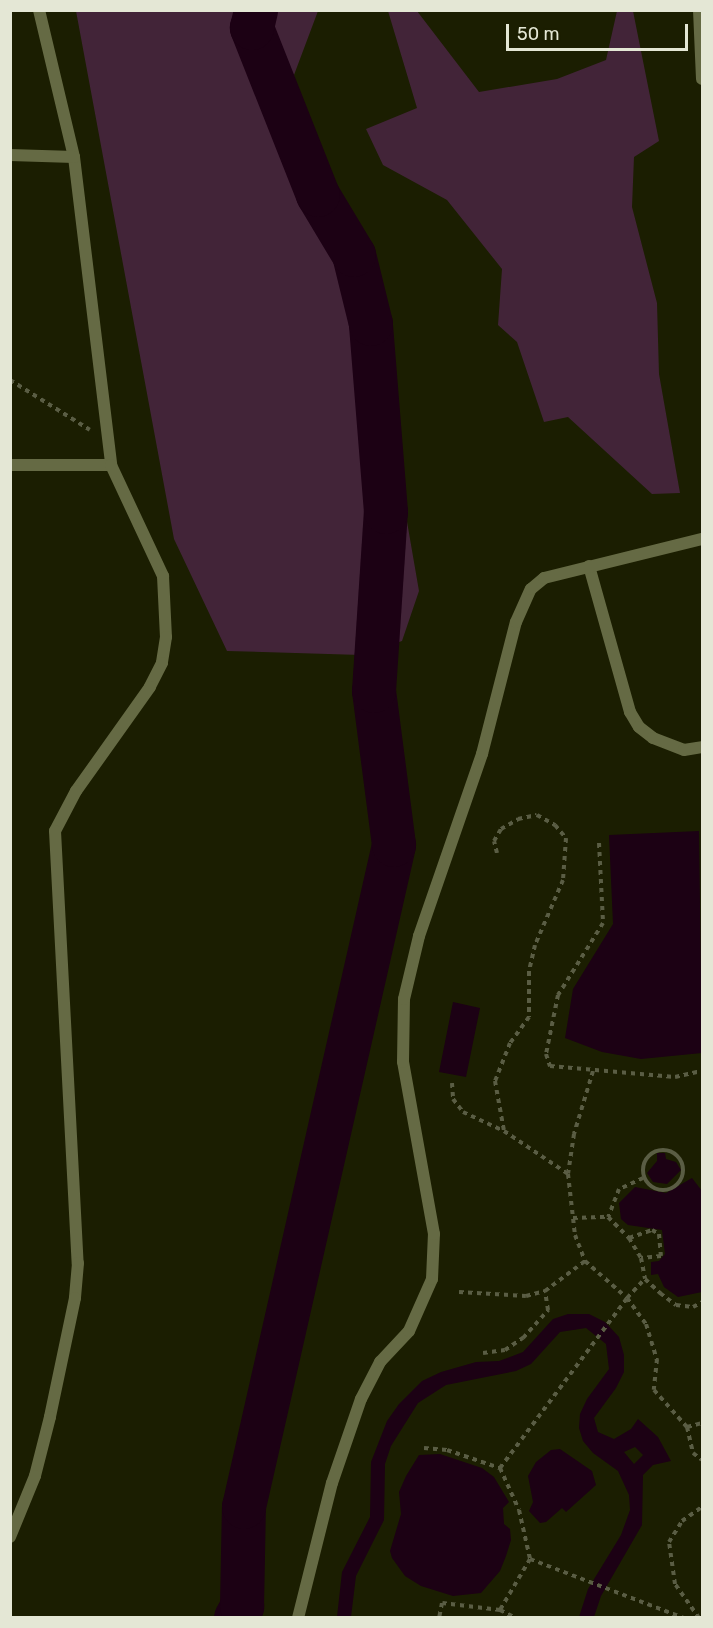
<!DOCTYPE html>
<style>
body{margin:0}
#map{position:relative;width:713px;height:1628px;overflow:hidden;background:#1b1e01;font-family:Rubik,sans-serif}
div>[style]{position:absolute}
[style*='--x']{left:calc(var(--x)*1px);top:calc(var(--y)*1px);width:calc(var(--w)*1px);rotate:calc(var(--a)*1deg)}
.green>*{inset:0;background:#422438}
.water>*{inset:0;background:#1c0114}
.river>*{height:44px;margin:-22px;padding:0 22px;transform-origin:22px;border-radius:22px;background:#1c0114}
.path>*{height:4px;margin-top:-2px;transform-origin:0;background:repeating-linear-gradient(90deg,#5a5d44 0 4.5px,transparent 0 9px)}
.path>.ring{margin:-2px;padding:0;box-sizing:content-box;background:none;border:4px solid #5a5d44;border-radius:50%}
.service>*{height:12px;margin:-6px;padding:0 6px;transform-origin:6px;border-radius:6px;background:#656a44}
.minor>*{height:12px;margin:-6px;padding:0 6px;transform-origin:6px;border-radius:6px;background:#656a44}
span{translate:-50% -50%;white-space:nowrap;text-align:center;line-height:1.15;-webkit-text-stroke:6px #1b1e01;paint-order:stroke}
.frame{position:absolute;inset:0;border:12px solid #e4e7d5;pointer-events:none}
.scale{position:absolute;left:506px;top:24px;width:182px;height:27px;box-sizing:border-box;border:3px solid #e4e7d5;border-top:0;padding-left:8px;font-size:18px;line-height:21px;white-space:nowrap;color:#e4e7d5;-webkit-text-stroke:4px #1b1e01;paint-order:stroke}
</style>
<div id="map">
<div class="green">
<i style="clip-path:polygon(76px 11px,318px 11px,294px 75px,319px 207px,360px 282px,387px 396px,377px 454px,405px 510px,419px 591px,402px 641px,361px 655px,227px 651px,174px 539px)"></i>
<i style="clip-path:polygon(388px 11px,417px 11px,479px 92px,557px 79px,606px 60px,617px 11px,633px 11px,659px 141px,634px 157px,632px 207px,657px 303px,659px 374px,680px 493px,652px 494px,568px 417px,544px 422px,517px 342px,498px 325px,502px 269px,447px 200px,383px 165px,366px 129px,417px 108px)"></i>
</div>
<div class="water">
<i style="clip-path:polygon(699px 831px,702px 1053px,641px 1059px,602px 1052px,565px 1038px,573px 989px,613px 924px,609px 835px)"></i>
<i style="clip-path:polygon(453px 1002px,480px 1008px,466px 1077px,439px 1072px)"></i>
<i style="clip-path:polygon(657px 1153px,665px 1153px,666px 1159px,676px 1162px,681px 1170px,667px 1184px,653px 1182px,647px 1173px,657px 1161px)"></i>
<i style="clip-path:polygon(692px 1178px,702px 1191px,702px 1292px,678px 1297px,664px 1287px,658px 1274px,651px 1275px,651px 1262px,659px 1261px,665px 1254px,662px 1230px,628px 1225px,621px 1219px,619px 1203px,635px 1187px,666px 1193px)"></i>
<i style="clip-path:polygon(evenodd,568px 1314px,589px 1314px,605px 1322px,619px 1337px,624px 1355px,624px 1372px,616px 1388px,594px 1418px,598px 1432px,614px 1439px,631px 1429px,638px 1419px,658px 1437px,671px 1461px,653px 1465px,643px 1475px,642px 1525px,601px 1596px,594px 1617px,579px 1617px,588px 1589px,621px 1535px,630px 1510px,629px 1495px,618px 1471px,593px 1453px,583px 1441px,579px 1428px,580px 1414px,587px 1399px,609px 1369px,606px 1344px,586px 1328px,560px 1332px,531px 1364px,516px 1371px,446px 1385px,418px 1403px,391px 1446px,385px 1464px,384px 1520px,356px 1576px,351px 1617px,337px 1617px,342px 1572px,370px 1517px,371px 1462px,387px 1421px,399px 1404px,422px 1381px,441px 1372px,476px 1362px,499px 1361px,523px 1352px,553px 1319px,568px 1314px,635px 1447px,643px 1455px,634px 1464px,624px 1452px,635px 1447px)"></i>
<i style="clip-path:polygon(560px 1449px,592px 1471px,596px 1485px,566px 1512px,562px 1508px,546px 1522px,540px 1523px,529px 1511px,533px 1502px,528px 1476px,536px 1462px,551px 1450px)"></i>
<i style="clip-path:polygon(440px 1454px,482px 1468px,494px 1477px,509px 1502px,503px 1508px,504px 1524px,510px 1529px,511px 1540px,506px 1556px,500px 1571px,481px 1593px,453px 1596px,421px 1586px,405px 1576px,392px 1558px,390px 1551px,401px 1514px,399px 1492px,406px 1476px,419px 1455px)"></i>
</div>
<div class="river">
<i style="--x:236;--y:1618;--w:13;--a:-61"></i>
<i style="--x:242;--y:1607;--w:100;--a:-88.9"></i>
<i style="--x:244;--y:1507;--w:679;--a:-77.23"></i>
<i style="--x:394;--y:845;--w:155;--a:-97.4"></i>
<i style="--x:374;--y:691;--w:179;--a:-86.2"></i>
<i style="--x:386;--y:512;--w:189;--a:-94.6"></i>
<i style="--x:371;--y:324;--w:71;--a:-103.8"></i>
<i style="--x:354;--y:255;--w:70;--a:-121"></i>
<i style="--x:318;--y:195;--w:180;--a:-111.6"></i>
<i style="--x:252;--y:28;--w:18;--a:-77"></i>
</div>
<div class="path">
<i style="--x:10;--y:380;--w:94;--a:32"></i>
<i style="--x:599;--y:843;--w:80;--a:87.1"></i>
<i style="--x:603;--y:923;--w:85;--a:122"></i>
<i style="--x:558;--y:995;--w:60;--a:101.5"></i>
<i style="--x:546;--y:1054;--w:13;--a:72"></i>
<i style="--x:550;--y:1066;--w:125;--a:5"></i>
<i style="--x:675;--y:1077;--w:28;--a:-13"></i>
<i style="--x:497;--y:853;--w:12;--a:-104"></i>
<i style="--x:494;--y:841;--w:14;--a:-60"></i>
<i style="--x:501;--y:829;--w:20;--a:-30"></i>
<i style="--x:518;--y:819;--w:19;--a:-12"></i>
<i style="--x:537;--y:815;--w:21;--a:29"></i>
<i style="--x:555;--y:825;--w:17;--a:50"></i>
<i style="--x:566;--y:838;--w:42;--a:94.1"></i>
<i style="--x:563;--y:880;--w:71;--a:113.3"></i>
<i style="--x:535;--y:945;--w:27;--a:103"></i>
<i style="--x:529;--y:971;--w:46;--a:90"></i>
<i style="--x:529;--y:1017;--w:32;--a:126"></i>
<i style="--x:510;--y:1043;--w:41;--a:111.5"></i>
<i style="--x:495;--y:1081;--w:51;--a:79.8"></i>
<i style="--x:593;--y:1071;--w:66;--a:106.8"></i>
<i style="--x:574;--y:1134;--w:40;--a:98.5"></i>
<i style="--x:568;--y:1174;--w:61;--a:83.5"></i>
<i style="--x:575;--y:1235;--w:28;--a:69"></i>
<i style="--x:585;--y:1261;--w:56;--a:41.4"></i>
<i style="--x:627;--y:1298;--w:32;--a:54"></i>
<i style="--x:646;--y:1324;--w:37;--a:73"></i>
<i style="--x:657;--y:1359;--w:31;--a:96"></i>
<i style="--x:654;--y:1390;--w:50;--a:48.3"></i>
<i style="--x:687;--y:1427;--w:27;--a:77"></i>
<i style="--x:693;--y:1453;--w:11;--a:38"></i>
<i style="--x:452;--y:1083;--w:16;--a:86"></i>
<i style="--x:453;--y:1099;--w:16;--a:52"></i>
<i style="--x:463;--y:1112;--w:45;--a:24.9"></i>
<i style="--x:504;--y:1131;--w:77;--a:33.9"></i>
<i class="ring" style="left:643px;top:1150px;width:36px;height:36px"></i>
<i style="--x:643;--y:1178;--w:26;--a:155"></i>
<i style="--x:619;--y:1189;--w:30;--a:111"></i>
<i style="--x:608;--y:1217;--w:30;--a:45"></i>
<i style="--x:629;--y:1238;--w:23;--a:59"></i>
<i style="--x:641;--y:1258;--w:21;--a:79"></i>
<i style="--x:645;--y:1279;--w:21;--a:43"></i>
<i style="--x:660;--y:1293;--w:20;--a:37"></i>
<i style="--x:676;--y:1305;--w:17;--a:7"></i>
<i style="--x:693;--y:1307;--w:10;--a:-29"></i>
<i style="--x:573;--y:1218;--w:35;--a:-2"></i>
<i style="--x:629;--y:1238;--w:24;--a:-19"></i>
<i style="--x:652;--y:1230;--w:8;--a:30"></i>
<i style="--x:659;--y:1234;--w:22;--a:85"></i>
<i style="--x:661;--y:1256;--w:20;--a:174"></i>
<i style="--x:459;--y:1292;--w:67;--a:3.4"></i>
<i style="--x:526;--y:1296;--w:20;--a:-15"></i>
<i style="--x:545;--y:1291;--w:50;--a:-36.9"></i>
<i style="--x:483;--y:1353;--w:22;--a:-8"></i>
<i style="--x:505;--y:1350;--w:22;--a:-34"></i>
<i style="--x:523;--y:1338;--w:38;--a:-48"></i>
<i style="--x:548;--y:1310;--w:19;--a:-99"></i>
<i style="--x:687;--y:1427;--w:16;--a:-15"></i>
<i style="--x:424;--y:1448;--w:23;--a:5"></i>
<i style="--x:447;--y:1450;--w:56;--a:18.8"></i>
<i style="--x:500;--y:1468;--w:46;--a:65.7"></i>
<i style="--x:519;--y:1510;--w:50;--a:77.3"></i>
<i style="--x:530;--y:1559;--w:59;--a:120.5"></i>
<i style="--x:500;--y:1610;--w:58;--a:-173.1"></i>
<i style="--x:442;--y:1603;--w:15;--a:101"></i>
<i style="--x:500;--y:1468;--w:212;--a:-53.2"></i>
<i style="--x:627;--y:1298;--w:26;--a:-47"></i>
<i style="--x:530;--y:1559;--w:165;--a:21"></i>
<i style="--x:500;--y:1610;--w:18;--a:27"></i>
<i style="--x:699;--y:1618;--w:42;--a:-125.2"></i>
<i style="--x:675;--y:1584;--w:42;--a:-98.1"></i>
<i style="--x:669;--y:1542;--w:25;--a:-58"></i>
<i style="--x:682;--y:1521;--w:24;--a:-35"></i>
</div>
<div class="service">
<i style="--x:699;--y:10;--w:69;--a:87.5"></i>
<i style="--x:589;--y:566;--w:152;--a:74.3"></i>
<i style="--x:630;--y:712;--w:17;--a:59"></i>
<i style="--x:639;--y:727;--w:18;--a:38"></i>
<i style="--x:653;--y:738;--w:33;--a:21"></i>
<i style="--x:684;--y:750;--w:18;--a:-9"></i>
<i style="--x:298;--y:1618;--w:139;--a:-75.9"></i>
<i style="--x:332;--y:1483;--w:89;--a:-71"></i>
<i style="--x:361;--y:1399;--w:42;--a:-62.8"></i>
<i style="--x:380;--y:1362;--w:42;--a:-46.9"></i>
<i style="--x:409;--y:1331;--w:57;--a:-66.1"></i>
<i style="--x:432;--y:1279;--w:45;--a:-87.5"></i>
<i style="--x:434;--y:1234;--w:175;--a:-100.2"></i>
<i style="--x:403;--y:1062;--w:63;--a:-89.1"></i>
<i style="--x:404;--y:999;--w:65;--a:-76.6"></i>
<i style="--x:419;--y:936;--w:193;--a:-70.9"></i>
<i style="--x:482;--y:754;--w:136;--a:-75.6"></i>
<i style="--x:516;--y:622;--w:36;--a:-66"></i>
<i style="--x:531;--y:589;--w:17;--a:-40"></i>
<i style="--x:544;--y:578;--w:163;--a:-13.9"></i>
</div>
<div class="minor">
<i style="--x:39;--y:10;--w:151;--a:76.6"></i>
<i style="--x:74;--y:157;--w:310;--a:83.1"></i>
<i style="--x:10;--y:155;--w:64;--a:1.8"></i>
<i style="--x:10;--y:465;--w:101;--a:0"></i>
<i style="--x:111;--y:465;--w:123;--a:64.9"></i>
<i style="--x:163;--y:576;--w:61;--a:87.2"></i>
<i style="--x:166;--y:637;--w:26;--a:99"></i>
<i style="--x:162;--y:663;--w:27;--a:117"></i>
<i style="--x:150;--y:687;--w:128;--a:125.4"></i>
<i style="--x:76;--y:791;--w:45;--a:117.7"></i>
<i style="--x:55;--y:831;--w:433;--a:87"></i>
<i style="--x:78;--y:1263;--w:35;--a:95"></i>
<i style="--x:75;--y:1298;--w:122;--a:101.9"></i>
<i style="--x:50;--y:1417;--w:61;--a:104.3"></i>
<i style="--x:35;--y:1476;--w:66;--a:112.3"></i>
</div>
<div class="frame"></div>
<div class="scale">50 m</div>
</div>
